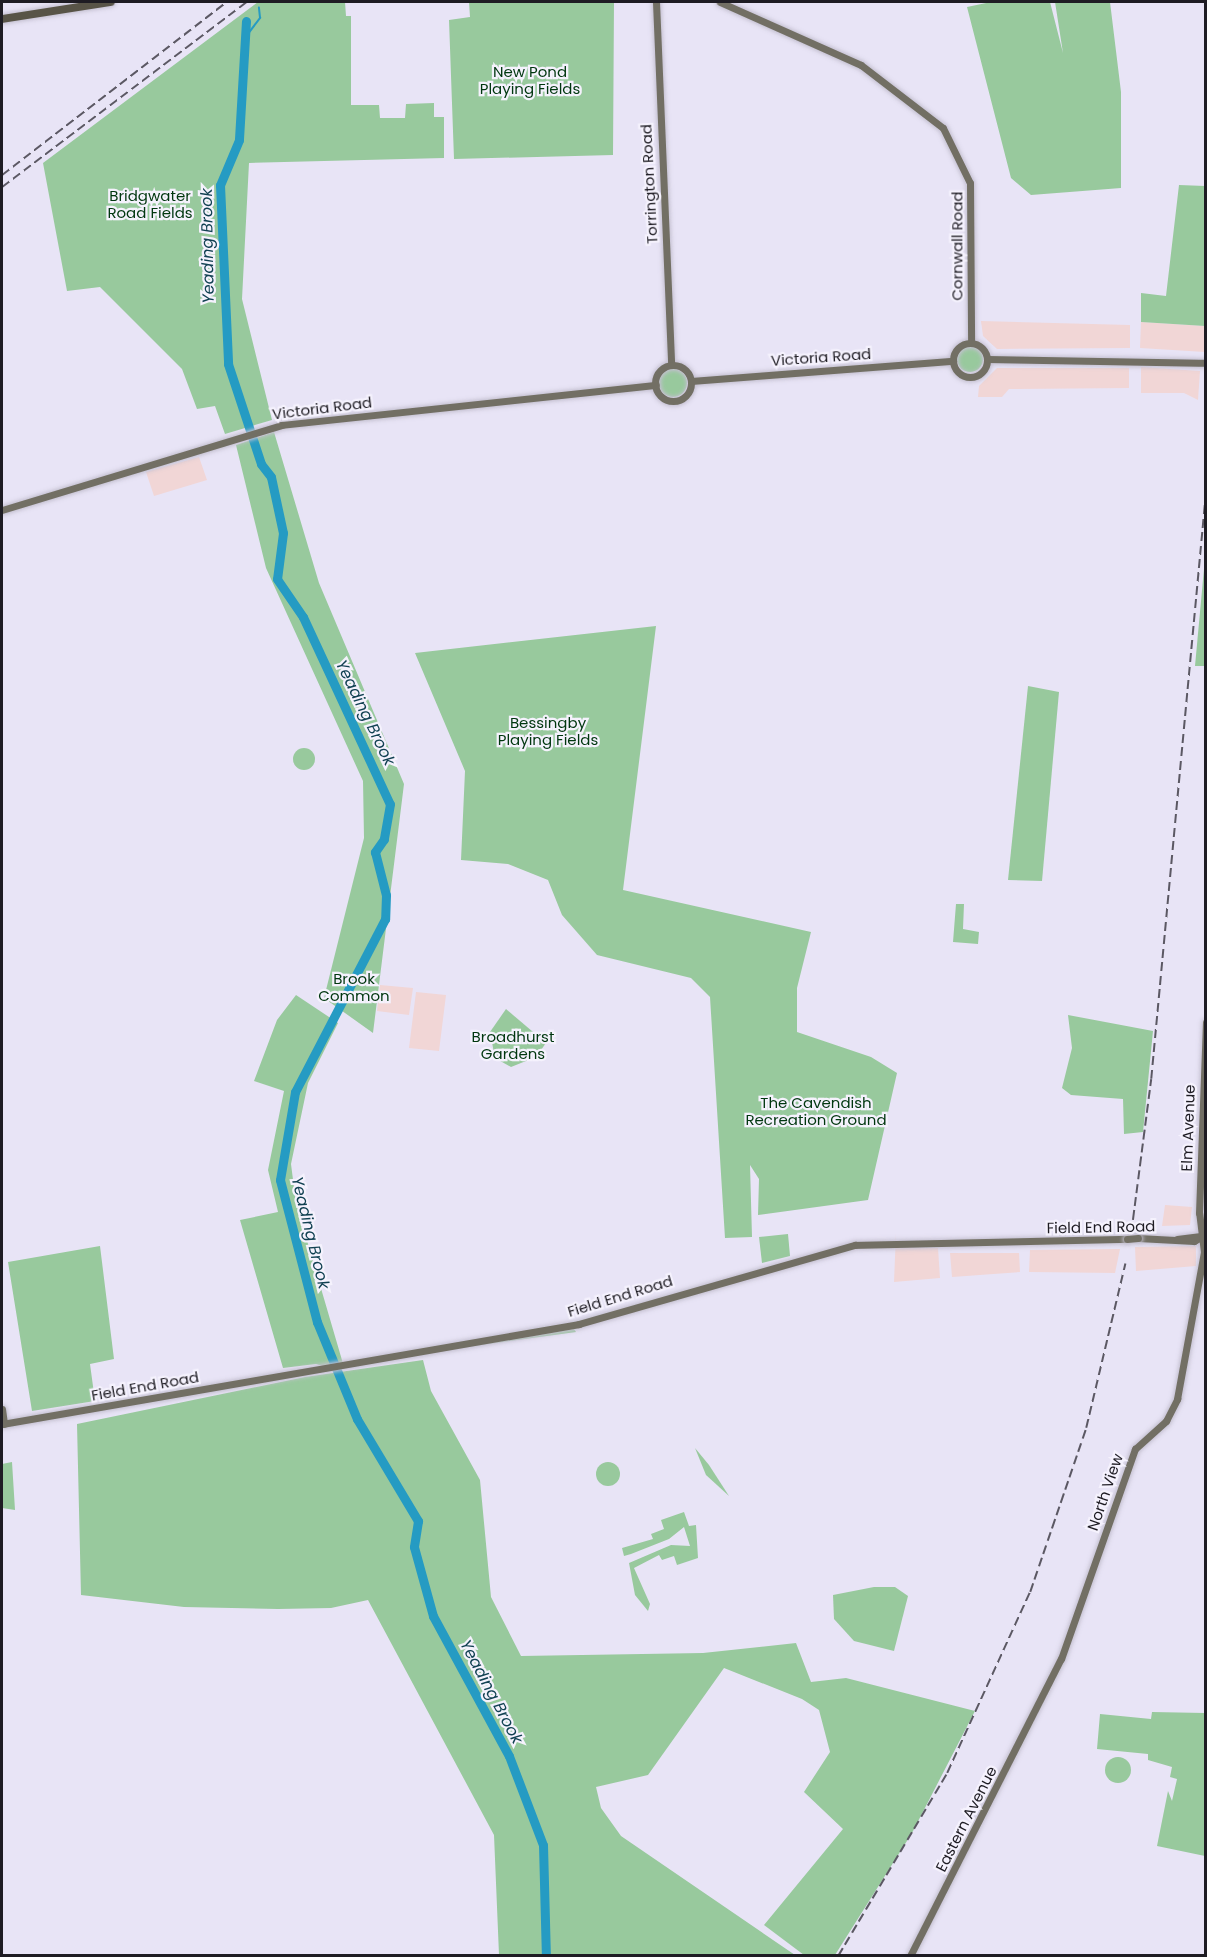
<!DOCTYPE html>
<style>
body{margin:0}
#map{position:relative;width:1207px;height:1957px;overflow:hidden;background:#e8e4f6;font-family:Poppins,sans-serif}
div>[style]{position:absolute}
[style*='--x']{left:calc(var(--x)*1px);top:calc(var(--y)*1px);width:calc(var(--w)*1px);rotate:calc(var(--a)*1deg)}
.commercial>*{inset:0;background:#f1d6d6}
.green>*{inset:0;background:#98c99d}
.round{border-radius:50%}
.stream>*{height:1.5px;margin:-0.75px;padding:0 0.75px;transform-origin:0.75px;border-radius:0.75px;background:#259bc3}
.river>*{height:9px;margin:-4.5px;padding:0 4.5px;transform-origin:4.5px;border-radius:4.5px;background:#259bc3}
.roads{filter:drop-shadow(0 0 2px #c4c0d0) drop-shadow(0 0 2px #c4c0d0)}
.secondary>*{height:7px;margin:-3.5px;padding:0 3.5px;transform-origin:3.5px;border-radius:3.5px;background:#726f64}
.secondary>.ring{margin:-3.5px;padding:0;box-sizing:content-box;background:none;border:7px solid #726f64;border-radius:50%}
.primary>*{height:8px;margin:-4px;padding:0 4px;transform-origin:4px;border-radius:4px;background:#585447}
.rail>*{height:1.5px;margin-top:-0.75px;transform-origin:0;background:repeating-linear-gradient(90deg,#5b5863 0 9px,transparent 0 13.5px)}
.bridges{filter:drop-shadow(0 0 2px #c4c0d0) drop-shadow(0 0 2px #c4c0d0)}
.secondary-bridge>*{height:7px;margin:-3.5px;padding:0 3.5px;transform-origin:3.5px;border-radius:3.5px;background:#726f64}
span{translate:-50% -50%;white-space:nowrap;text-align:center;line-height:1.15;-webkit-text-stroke:4.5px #f5f2fd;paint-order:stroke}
.park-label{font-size:15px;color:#00370f}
.street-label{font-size:15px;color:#1e1c23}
.water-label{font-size:16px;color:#114152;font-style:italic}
.frame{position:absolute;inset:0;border:3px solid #1e1c23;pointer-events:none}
</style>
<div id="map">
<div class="commercial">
<i style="clip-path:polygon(981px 321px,1130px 325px,1130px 348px,997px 349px,983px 336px)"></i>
<i style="clip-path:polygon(1141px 322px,1205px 326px,1205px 352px,1140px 348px)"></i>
<i style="clip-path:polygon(1141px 367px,1200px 371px,1198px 400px,1184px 393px,1141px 393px)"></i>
<i style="clip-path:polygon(997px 368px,1129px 368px,1129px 388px,1009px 389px,1002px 397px,978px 397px,979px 386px)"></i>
<i style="clip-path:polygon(199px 457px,207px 480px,154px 496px,146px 472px)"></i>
<i style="clip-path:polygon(380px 985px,413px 988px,409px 1015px,377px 1011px)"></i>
<i style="clip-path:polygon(416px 992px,446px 995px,439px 1051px,409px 1048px)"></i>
<i style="clip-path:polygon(1165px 1205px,1192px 1207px,1190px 1225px,1162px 1226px)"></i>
<i style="clip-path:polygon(896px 1233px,896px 1247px,938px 1248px,940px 1278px,894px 1282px)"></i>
<i style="clip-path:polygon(1135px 1247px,1196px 1246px,1196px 1266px,1136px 1271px)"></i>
<i style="clip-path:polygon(1120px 1249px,1115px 1273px,1029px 1272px,1030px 1250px)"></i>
<i style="clip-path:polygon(950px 1253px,1019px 1253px,1020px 1272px,952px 1277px)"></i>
</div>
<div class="green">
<i style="clip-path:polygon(258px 2px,345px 2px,346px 16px,351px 16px,351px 105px,379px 105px,380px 118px,405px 118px,406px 104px,434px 103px,434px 117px,444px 117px,444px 158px,249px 163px,242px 299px,272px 420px,225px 434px,215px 406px,197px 409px,182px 369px,100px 287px,67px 291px,43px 163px)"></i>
<i style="clip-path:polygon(469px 2px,614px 2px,613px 155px,454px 159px,449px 20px,470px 17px)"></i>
<i style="clip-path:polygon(991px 2px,1050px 2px,1063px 53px,1055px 2px,1110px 2px,1121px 92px,1121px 188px,1031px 195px,1011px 178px,967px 7px)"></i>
<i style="clip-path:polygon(1179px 185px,1205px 186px,1205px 326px,1141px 322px,1141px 293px,1166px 296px)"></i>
<i class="round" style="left:957px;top:346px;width:26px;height:26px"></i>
<i class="round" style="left:659px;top:369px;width:28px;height:28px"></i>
<i style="clip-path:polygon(274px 432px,319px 583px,404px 784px,373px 1033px,324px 998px,364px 838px,363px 781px,266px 568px,236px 445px)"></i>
<i style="clip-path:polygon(1205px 558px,1205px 666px,1195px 666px)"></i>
<i style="clip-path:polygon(656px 626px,623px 890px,811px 932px,797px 988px,797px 1032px,871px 1057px,897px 1073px,868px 1200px,758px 1215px,759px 1179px,750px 1165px,752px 1237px,725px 1238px,710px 997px,691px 978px,597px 955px,562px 915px,548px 880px,508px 864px,461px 860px,465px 771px,415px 653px)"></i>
<i style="clip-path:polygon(1028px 686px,1059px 692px,1042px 881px,1008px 880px)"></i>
<i class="round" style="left:293px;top:748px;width:22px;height:22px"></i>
<i style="clip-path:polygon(956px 904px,964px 904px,963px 929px,979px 932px,978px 944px,953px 942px)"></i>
<i style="clip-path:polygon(296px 995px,338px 1023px,308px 1083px,291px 1164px,296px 1203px,344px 1367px,333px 1369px,316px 1364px,283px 1368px,240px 1220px,278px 1212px,268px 1170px,284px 1091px,254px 1081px,277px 1020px)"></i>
<i style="clip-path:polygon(506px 1009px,546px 1043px,536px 1057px,511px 1067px,495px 1058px,490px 1032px)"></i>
<i style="clip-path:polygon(1068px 1015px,1153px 1031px,1143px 1132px,1124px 1134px,1123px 1099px,1071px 1095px,1062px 1088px,1072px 1048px)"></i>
<i style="clip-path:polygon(788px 1234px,790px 1256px,762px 1263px,759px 1237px)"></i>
<i style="clip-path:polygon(100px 1246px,114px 1359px,90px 1364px,95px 1401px,32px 1411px,8px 1262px)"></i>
<i style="clip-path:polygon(574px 1329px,576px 1332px,467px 1347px)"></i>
<i style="clip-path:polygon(423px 1360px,431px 1391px,480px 1480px,491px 1597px,521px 1656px,703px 1653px,796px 1643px,811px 1682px,846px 1678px,975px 1711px,912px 1833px,835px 1955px,804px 1955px,764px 1925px,843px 1829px,804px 1792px,830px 1752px,819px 1710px,802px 1699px,724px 1668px,648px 1775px,596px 1787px,601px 1808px,621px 1836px,795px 1955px,499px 1955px,494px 1835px,368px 1600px,331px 1608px,278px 1609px,184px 1607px,81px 1595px,77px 1424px,305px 1377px)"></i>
<i style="clip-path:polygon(695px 1448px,709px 1465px,729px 1496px,706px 1475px)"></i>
<i class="round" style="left:596px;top:1462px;width:24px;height:24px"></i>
<i style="clip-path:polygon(12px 1462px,15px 1510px,2px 1508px,2px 1464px)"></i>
<i style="clip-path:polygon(684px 1512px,689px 1526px,696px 1525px,698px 1558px,677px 1565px,674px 1556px,662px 1560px,659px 1555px,634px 1568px,650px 1604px,648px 1611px,635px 1595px,629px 1563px,671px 1545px,690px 1546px,684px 1527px,669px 1539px,631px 1554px,624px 1556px,622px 1548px,653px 1539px,651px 1534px,664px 1529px,661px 1520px)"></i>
<i style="clip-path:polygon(874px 1587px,895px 1587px,908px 1596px,894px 1651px,854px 1641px,834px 1619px,833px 1595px)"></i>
<i style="clip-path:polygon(1152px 1712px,1205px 1713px,1205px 1856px,1157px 1846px,1168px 1791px,1172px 1801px,1177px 1779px,1170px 1777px,1172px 1767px,1148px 1760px,1148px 1754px,1097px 1749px,1100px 1714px,1151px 1719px)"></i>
<i class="round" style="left:1105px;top:1757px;width:26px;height:26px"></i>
</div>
<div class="stream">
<i style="--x:248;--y:34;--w:20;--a:-53"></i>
<i style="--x:260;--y:18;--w:10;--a:-96"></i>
</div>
<div class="river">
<i style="--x:246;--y:21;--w:119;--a:93.4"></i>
<i style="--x:239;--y:140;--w:49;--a:112.9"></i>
<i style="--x:220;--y:185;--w:179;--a:87.4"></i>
<i style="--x:228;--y:364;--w:105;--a:71.7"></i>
<i style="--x:261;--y:464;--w:16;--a:52"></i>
<i style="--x:271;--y:477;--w:57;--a:77.9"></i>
<i style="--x:283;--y:533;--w:46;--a:97.4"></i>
<i style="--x:277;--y:579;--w:46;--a:55.6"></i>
<i style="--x:303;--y:617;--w:206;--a:65.1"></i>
<i style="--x:390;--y:804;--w:36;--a:100"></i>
<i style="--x:384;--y:839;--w:16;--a:125"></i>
<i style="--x:375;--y:852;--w:44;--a:75.7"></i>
<i style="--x:386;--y:895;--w:24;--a:92"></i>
<i style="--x:385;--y:919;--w:195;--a:117.5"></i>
<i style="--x:295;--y:1092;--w:89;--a:99.7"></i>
<i style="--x:280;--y:1180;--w:147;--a:75.4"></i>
<i style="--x:317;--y:1322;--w:105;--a:67.6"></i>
<i style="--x:357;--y:1419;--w:119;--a:59.1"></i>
<i style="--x:418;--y:1521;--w:26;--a:99"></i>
<i style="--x:414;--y:1547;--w:72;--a:74.6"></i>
<i style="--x:433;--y:1616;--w:159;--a:61.5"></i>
<i style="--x:509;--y:1756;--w:95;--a:69.1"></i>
<i style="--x:543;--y:1845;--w:111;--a:88.5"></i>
</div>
<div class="roads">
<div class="secondary">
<i style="--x:656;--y:2;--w:363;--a:87.6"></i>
<i style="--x:720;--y:2;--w:154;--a:24.1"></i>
<i style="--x:861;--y:65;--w:103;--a:37.5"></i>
<i style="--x:943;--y:128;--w:61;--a:63.9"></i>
<i style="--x:970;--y:183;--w:159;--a:89.6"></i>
<i class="ring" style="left:953px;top:343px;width:27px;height:27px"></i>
<i style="--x:987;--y:359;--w:219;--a:1"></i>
<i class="ring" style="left:655px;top:365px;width:29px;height:29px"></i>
<i style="--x:691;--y:381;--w:263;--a:-4.4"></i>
<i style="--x:2;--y:510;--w:292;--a:-16.9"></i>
<i style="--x:281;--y:425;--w:377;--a:-6.1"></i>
<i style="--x:1138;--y:1238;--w:56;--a:3.1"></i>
<i style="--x:1194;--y:1241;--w:13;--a:-29"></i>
<i style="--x:1177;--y:1239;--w:26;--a:-7"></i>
<i style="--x:2;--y:1409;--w:15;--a:82"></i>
<i style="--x:2;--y:1424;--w:586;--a:-9.83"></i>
<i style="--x:579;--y:1324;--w:287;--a:-16"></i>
<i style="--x:855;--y:1245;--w:272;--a:-1.3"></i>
<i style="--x:910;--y:1956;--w:333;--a:-63.1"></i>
<i style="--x:1061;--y:1659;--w:223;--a:-70.6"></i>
<i style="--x:1135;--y:1449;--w:42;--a:-42.1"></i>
<i style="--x:1166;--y:1421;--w:25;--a:-63"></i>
<i style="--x:1177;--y:1399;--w:149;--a:-79.6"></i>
<i style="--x:1204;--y:1252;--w:39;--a:-97"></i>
<i style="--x:1199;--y:1213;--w:191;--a:-87.9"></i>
</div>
<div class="primary">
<i style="--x:2;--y:19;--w:110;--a:-8.9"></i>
</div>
</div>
<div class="rail">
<i style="--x:2;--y:175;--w:284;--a:-37.6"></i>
<i style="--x:2;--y:187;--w:307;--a:-37.1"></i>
<i style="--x:1131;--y:1233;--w:155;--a:-82.6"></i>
<i style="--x:1151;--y:1079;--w:592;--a:-84.67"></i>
<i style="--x:838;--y:1956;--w:213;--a:-59.2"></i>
<i style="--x:947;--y:1773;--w:199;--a:-65.4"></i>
<i style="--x:1030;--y:1592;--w:173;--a:-71.1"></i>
<i style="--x:1086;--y:1428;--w:169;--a:-76.6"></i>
</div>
<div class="bridges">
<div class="secondary-bridge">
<i style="--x:1127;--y:1239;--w:11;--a:-5"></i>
</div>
</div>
<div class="park-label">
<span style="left:530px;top:80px">New Pond<br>Playing Fields</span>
<span style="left:150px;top:204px">Bridgwater<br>Road Fields</span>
<span style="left:548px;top:731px">Bessingby<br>Playing Fields</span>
<span style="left:354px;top:987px">Brook<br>Common</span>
<span style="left:513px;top:1045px">Broadhurst<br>Gardens</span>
<span style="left:816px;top:1111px">The Cavendish<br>Recreation Ground</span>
</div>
<div class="street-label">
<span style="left:649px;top:184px;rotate:-93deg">Torrington Road</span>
<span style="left:957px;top:246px;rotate:-90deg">Cornwall Road</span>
<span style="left:821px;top:357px;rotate:-4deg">Victoria Road</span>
<span style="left:322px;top:408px;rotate:-7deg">Victoria Road</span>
<span style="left:1188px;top:1128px;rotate:-88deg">Elm Avenue</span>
<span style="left:1101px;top:1227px;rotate:-1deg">Field End Road</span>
<span style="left:620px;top:1296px;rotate:-17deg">Field End Road</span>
<span style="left:145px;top:1386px;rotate:-10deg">Field End Road</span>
<span style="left:1105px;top:1492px;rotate:-71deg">North View</span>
<span style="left:966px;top:1819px;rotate:-63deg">Eastern Avenue</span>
</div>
<div class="water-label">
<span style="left:208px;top:246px;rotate:-91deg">Yeading Brook</span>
<span style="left:365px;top:713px;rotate:64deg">Yeading Brook</span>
<span style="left:310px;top:1233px;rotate:76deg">Yeading Brook</span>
<span style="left:491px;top:1692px;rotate:62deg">Yeading Brook</span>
</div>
<div class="frame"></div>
</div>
